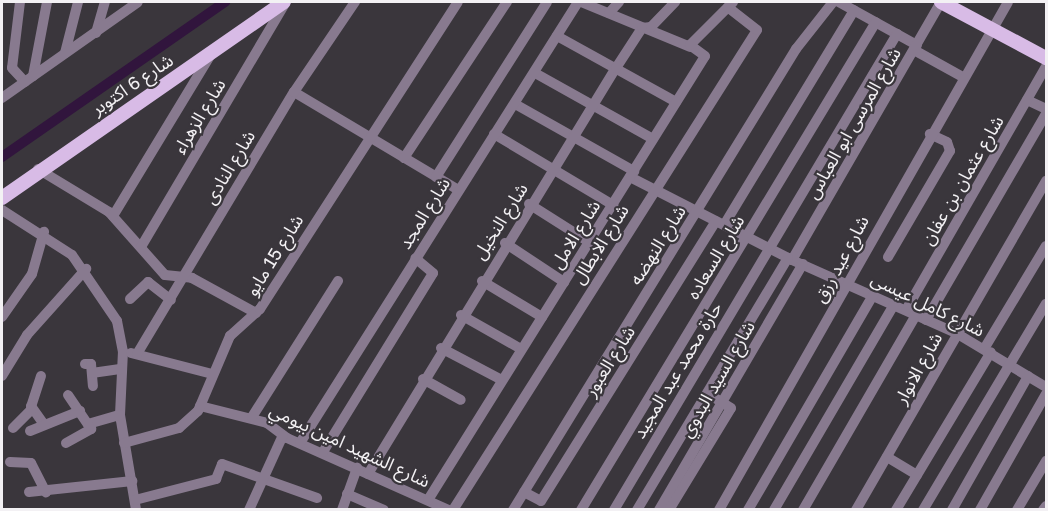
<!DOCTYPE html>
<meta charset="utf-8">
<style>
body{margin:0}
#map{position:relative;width:1048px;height:511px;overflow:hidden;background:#3a363c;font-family:"Golos Text","Noto Sans Arabic",sans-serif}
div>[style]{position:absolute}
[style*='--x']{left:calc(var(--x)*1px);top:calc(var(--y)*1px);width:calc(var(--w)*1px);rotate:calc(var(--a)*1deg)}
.canal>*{height:10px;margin:-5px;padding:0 5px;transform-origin:5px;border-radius:5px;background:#31153d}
.minor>*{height:10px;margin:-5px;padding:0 5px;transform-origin:5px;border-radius:5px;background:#887a8f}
.major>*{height:14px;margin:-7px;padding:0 7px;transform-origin:7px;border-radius:7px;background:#d8bbe6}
span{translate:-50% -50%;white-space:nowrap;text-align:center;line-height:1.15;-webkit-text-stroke:4.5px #3a363c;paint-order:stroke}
.street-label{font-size:18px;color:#f3f1f4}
.frame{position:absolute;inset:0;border:3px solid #f3f1f4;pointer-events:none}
</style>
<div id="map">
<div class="canal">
<i style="--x:2;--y:157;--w:272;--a:-34.8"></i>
</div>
<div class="minor">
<i style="--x:20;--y:2;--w:66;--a:96.9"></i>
<i style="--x:12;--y:68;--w:19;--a:47"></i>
<i style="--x:581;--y:2;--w:118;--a:22.4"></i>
<i style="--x:839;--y:2;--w:89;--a:28.9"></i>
<i style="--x:609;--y:13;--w:15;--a:-48"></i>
<i style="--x:96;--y:33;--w:32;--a:-74"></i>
<i style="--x:557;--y:36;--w:136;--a:29"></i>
<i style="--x:914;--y:50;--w:56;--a:28.9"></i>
<i style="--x:65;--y:53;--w:53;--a:-75.7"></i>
<i style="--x:535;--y:73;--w:135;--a:29.2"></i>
<i style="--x:33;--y:76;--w:75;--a:-79.3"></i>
<i style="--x:294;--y:92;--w:190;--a:30.8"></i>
<i style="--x:2;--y:98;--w:166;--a:-35.2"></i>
<i style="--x:1027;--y:100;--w:21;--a:25"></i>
<i style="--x:515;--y:104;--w:137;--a:29.4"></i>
<i style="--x:494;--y:134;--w:139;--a:30.8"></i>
<i style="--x:404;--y:158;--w:187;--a:-56.6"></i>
<i style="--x:38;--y:169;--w:83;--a:31.2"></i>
<i style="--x:109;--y:212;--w:84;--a:48.4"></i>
<i style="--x:165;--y:275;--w:27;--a:6"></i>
<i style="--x:192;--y:278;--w:73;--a:28.7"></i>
<i style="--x:436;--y:177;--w:207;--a:-57.6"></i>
<i style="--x:630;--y:177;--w:182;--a:27.1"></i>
<i style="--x:792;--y:260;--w:180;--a:24"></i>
<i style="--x:956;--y:333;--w:105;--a:31"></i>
<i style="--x:529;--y:204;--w:71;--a:32.3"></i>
<i style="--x:2;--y:210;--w:83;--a:32.7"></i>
<i style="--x:72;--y:255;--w:80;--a:55.7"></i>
<i style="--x:117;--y:321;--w:31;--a:79"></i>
<i style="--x:123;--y:351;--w:64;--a:92.7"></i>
<i style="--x:120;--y:415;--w:96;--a:80.4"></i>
<i style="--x:113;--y:216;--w:189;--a:-58.8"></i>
<i style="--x:724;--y:225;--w:251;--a:-58.8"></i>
<i style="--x:505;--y:243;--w:71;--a:33.5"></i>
<i style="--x:141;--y:247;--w:285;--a:-59.4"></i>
<i style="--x:888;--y:257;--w:123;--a:-59.7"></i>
<i style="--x:950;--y:151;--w:9;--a:-108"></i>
<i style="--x:947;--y:142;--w:19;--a:-155"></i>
<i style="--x:792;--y:260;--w:298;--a:-60"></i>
<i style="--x:482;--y:281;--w:70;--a:31"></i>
<i style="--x:130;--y:299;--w:25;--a:-43"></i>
<i style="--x:148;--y:282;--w:29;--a:38"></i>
<i style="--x:906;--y:310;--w:280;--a:-60.1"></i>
<i style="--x:461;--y:315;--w:69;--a:29.5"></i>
<i style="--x:2;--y:317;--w:52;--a:-55.1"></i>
<i style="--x:32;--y:274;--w:44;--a:-74.1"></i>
<i style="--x:926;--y:320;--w:238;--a:-59.8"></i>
<i style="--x:441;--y:348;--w:69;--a:27.7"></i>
<i style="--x:984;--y:349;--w:120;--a:-59"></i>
<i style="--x:131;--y:353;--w:84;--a:14.5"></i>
<i style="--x:137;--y:354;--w:305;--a:-59.1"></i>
<i style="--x:294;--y:92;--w:109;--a:-55.9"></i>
<i style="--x:85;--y:364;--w:6;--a:0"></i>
<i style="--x:91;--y:364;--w:22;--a:85"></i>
<i style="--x:92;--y:373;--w:30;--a:-8"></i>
<i style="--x:2;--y:376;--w:48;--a:-58.6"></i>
<i style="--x:27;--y:335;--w:89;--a:-48.2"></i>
<i style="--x:41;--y:376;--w:32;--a:108"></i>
<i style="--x:31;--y:406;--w:21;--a:55"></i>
<i style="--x:423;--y:379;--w:43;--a:28.9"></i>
<i style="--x:200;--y:406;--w:69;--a:14.2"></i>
<i style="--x:267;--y:423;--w:25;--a:37"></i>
<i style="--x:287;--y:438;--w:177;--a:24"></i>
<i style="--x:252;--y:417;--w:161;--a:-57.7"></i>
<i style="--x:88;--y:424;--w:33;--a:-16"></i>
<i style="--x:13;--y:428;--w:27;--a:-45"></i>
<i style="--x:30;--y:431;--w:54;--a:-21.8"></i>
<i style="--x:66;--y:443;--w:29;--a:-29"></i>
<i style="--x:91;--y:429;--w:41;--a:-124.1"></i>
<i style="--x:124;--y:443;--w:57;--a:-15.3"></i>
<i style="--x:179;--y:428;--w:25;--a:-42"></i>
<i style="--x:198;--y:411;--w:82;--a:-66.9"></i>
<i style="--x:230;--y:336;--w:40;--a:-42"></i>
<i style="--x:260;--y:309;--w:365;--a:-57.2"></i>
<i style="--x:300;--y:443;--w:521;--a:-57.77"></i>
<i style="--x:323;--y:452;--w:210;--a:-58.4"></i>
<i style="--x:433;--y:273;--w:23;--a:-140"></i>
<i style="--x:887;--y:457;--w:35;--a:31"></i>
<i style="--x:10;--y:462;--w:21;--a:3"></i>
<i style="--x:31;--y:463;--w:33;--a:63"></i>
<i style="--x:368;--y:474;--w:476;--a:-58.6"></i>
<i style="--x:616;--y:68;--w:48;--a:-57"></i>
<i style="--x:642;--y:28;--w:9;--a:-6"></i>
<i style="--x:651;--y:27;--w:35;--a:-46"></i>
<i style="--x:29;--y:492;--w:104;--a:-6.1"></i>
<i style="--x:524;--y:492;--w:19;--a:28"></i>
<i style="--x:541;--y:501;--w:330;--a:-58"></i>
<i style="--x:347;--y:494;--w:40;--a:23.4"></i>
<i style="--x:135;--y:500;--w:84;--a:-14.5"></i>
<i style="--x:216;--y:479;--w:16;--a:-68"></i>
<i style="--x:222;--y:464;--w:101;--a:19.7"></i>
<i style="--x:428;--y:500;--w:523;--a:-58.04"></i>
<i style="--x:705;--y:56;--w:19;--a:-144"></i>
<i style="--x:690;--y:45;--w:61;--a:-45"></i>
<i style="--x:249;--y:510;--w:82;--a:-65.6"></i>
<i style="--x:342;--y:510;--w:45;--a:-70.3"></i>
<i style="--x:453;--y:510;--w:568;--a:-57.65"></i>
<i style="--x:757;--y:30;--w:37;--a:-142"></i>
<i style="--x:513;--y:510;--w:541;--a:-58.45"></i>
<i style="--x:796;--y:49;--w:60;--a:-51.8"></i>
<i style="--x:581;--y:510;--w:570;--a:-58.85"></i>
<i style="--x:614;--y:510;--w:554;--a:-59.27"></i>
<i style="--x:637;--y:510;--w:294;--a:-59.1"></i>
<i style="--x:659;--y:510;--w:285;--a:-59.7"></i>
<i style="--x:669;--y:510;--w:119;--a:-58.7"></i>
<i style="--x:731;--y:408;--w:28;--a:-148"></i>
<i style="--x:719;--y:510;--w:584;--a:-60.36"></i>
<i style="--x:748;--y:510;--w:249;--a:-59.8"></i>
<i style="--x:774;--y:510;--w:238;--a:-59.7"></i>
<i style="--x:803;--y:510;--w:225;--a:-59.9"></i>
<i style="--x:856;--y:510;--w:380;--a:-60"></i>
<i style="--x:896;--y:510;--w:184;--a:-59"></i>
<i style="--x:923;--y:510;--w:240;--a:-59.2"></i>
<i style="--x:952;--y:510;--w:154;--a:-60.4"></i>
<i style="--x:980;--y:510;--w:133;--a:-60.4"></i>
<i style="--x:1017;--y:510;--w:57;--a:-59.4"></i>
<i style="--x:1043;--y:510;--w:5;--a:-53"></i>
</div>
<div class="major">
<i style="--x:941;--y:2;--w:119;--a:28.1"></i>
<i style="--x:2;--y:198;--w:343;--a:-34.8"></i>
</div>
<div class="street-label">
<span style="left:132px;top:84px;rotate:-34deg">شارع 6 اكتوبر</span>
<span style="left:199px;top:116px;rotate:-59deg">شارع الزهراء</span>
<span style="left:853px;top:123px;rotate:-60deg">شارع المرسى ابو العباس</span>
<span style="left:229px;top:167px;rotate:-59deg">شارع النادى</span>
<span style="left:962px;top:180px;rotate:-60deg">شارع عثمان بن عفان</span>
<span style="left:424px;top:213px;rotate:-58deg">شارع المجد</span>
<span style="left:500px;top:221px;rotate:-58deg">شارع النخيل</span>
<span style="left:575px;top:234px;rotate:-58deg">شارع الامل</span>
<span style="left:600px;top:244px;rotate:-58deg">شارع الابطال</span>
<span style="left:657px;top:245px;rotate:-58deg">شارع النهضه</span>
<span style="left:274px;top:255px;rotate:-58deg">شارع 15 مايو</span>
<span style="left:715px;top:257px;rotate:-59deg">شارع السعاده</span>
<span style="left:841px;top:259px;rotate:-62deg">شارع عيد رزق</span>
<span style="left:928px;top:304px;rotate:26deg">شارع كامل عيسى</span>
<span style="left:609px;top:361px;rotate:-58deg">شارع العبور</span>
<span style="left:918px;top:368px;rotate:-61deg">شارع الانوار</span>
<span style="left:677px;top:370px;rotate:-59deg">حارة محمد عبد المجيد</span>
<span style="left:717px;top:379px;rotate:-60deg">شارع السيد البدوي</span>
<span style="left:350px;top:445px;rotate:25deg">شارع الشهيد امين بيومي</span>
</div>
<div class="frame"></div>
</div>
